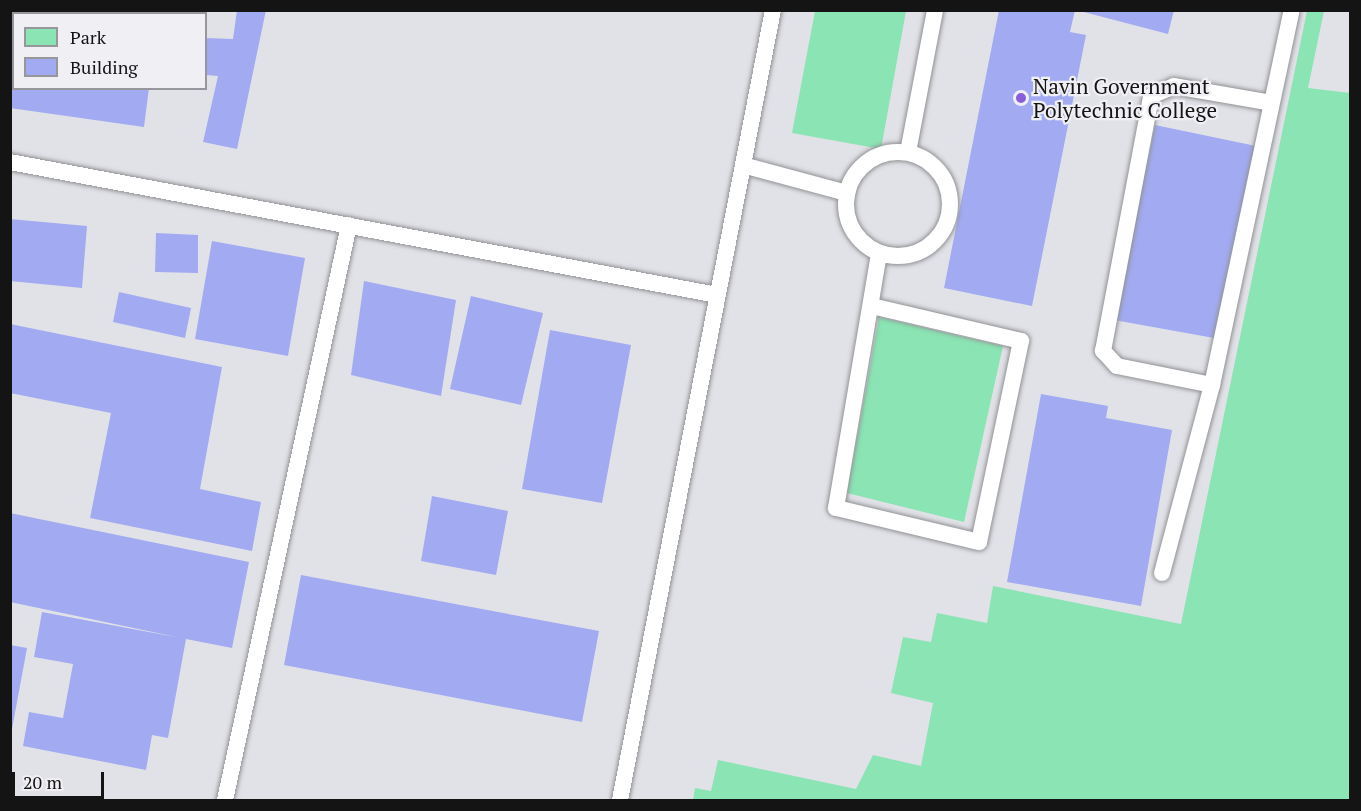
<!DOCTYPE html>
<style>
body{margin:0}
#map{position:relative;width:1361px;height:811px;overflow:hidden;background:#e1e2e7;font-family:"PT Serif",serif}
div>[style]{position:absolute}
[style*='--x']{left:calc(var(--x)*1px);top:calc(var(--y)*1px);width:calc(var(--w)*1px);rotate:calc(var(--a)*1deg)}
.green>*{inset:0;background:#8ae4b3}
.building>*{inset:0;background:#a2abf1}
.roads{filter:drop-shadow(0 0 2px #919296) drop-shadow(0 0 2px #919296)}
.lane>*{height:16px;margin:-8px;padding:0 8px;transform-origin:8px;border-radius:8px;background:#fff}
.lane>.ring{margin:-8px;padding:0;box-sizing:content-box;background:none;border:16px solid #fff;border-radius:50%}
.dots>*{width:16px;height:16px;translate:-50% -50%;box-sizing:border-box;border:3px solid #efeff4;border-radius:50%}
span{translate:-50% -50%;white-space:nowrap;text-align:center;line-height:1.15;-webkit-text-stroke:4.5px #efeff4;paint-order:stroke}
.poi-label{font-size:21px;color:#141415}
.left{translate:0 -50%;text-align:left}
.frame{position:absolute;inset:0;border:12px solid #141415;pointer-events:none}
.legend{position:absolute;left:12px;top:12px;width:195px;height:78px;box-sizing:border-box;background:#efeff4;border:2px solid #97979b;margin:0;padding:8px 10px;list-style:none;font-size:18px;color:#141415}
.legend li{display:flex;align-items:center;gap:12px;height:30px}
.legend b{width:30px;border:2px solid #97979b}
.scale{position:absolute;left:12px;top:772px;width:92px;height:27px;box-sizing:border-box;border:3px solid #141415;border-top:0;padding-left:8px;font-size:18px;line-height:21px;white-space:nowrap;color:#141415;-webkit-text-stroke:4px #efeff4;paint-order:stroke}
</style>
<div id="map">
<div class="green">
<i style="clip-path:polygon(815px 11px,906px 11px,881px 149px,792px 133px)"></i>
<i style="clip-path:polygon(1307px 11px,1324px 11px,1308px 88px,1350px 93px,1350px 800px,693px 800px,695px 788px,711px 791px,718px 760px,856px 789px,873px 755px,921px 766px,933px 703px,891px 693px,903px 637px,931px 642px,937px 613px,987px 623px,993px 586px,1181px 624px)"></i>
<i style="clip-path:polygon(879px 317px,1003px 346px,964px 522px,847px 493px)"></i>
</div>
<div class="building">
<i style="clip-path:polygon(10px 10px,160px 10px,160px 14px,14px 14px,14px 88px,149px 88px,144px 127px,10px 108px)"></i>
<i style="clip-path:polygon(237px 10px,266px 10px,237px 149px,203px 142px,218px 76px,206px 75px,206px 38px,233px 39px)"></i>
<i style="clip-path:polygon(999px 10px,1075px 10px,1070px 32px,1086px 35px,1032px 306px,944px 288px)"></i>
<i style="clip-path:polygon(1076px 10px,1174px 10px,1168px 34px)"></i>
<i style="clip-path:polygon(1155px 125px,1256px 146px,1214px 338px,1114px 320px)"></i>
<i style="clip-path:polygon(10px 219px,87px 226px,82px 288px,10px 281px)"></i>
<i style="clip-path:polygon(156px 233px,198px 235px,198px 273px,155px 272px)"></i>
<i style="clip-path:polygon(212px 241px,305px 258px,288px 356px,195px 339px)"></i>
<i style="clip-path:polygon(364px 281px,456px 300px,441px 396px,351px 375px)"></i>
<i style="clip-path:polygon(119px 292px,191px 308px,185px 338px,113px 322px)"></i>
<i style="clip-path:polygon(471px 296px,543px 313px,521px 405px,450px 389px)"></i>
<i style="clip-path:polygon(10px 324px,222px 367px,200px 489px,261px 502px,252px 551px,90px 518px,111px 413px,10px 393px)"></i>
<i style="clip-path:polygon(550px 330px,631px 345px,602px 503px,522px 489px)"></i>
<i style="clip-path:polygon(1041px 394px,1108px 406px,1106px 418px,1172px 430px,1141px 606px,1007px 582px)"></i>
<i style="clip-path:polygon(432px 496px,508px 511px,496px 575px,421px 561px)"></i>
<i style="clip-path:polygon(10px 513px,249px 562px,232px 648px,186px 639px,168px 738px,152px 735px,146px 770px,23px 746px,29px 712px,63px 718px,73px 664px,34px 657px,42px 612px,181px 638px,10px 602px)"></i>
<i style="clip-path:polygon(301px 575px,599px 631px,582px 722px,284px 665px)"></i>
<i style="clip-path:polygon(10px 645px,27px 648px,12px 729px,10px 729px)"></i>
</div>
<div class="roads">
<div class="lane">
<i class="ring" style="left:846px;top:152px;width:88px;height:88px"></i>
<i style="--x:908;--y:152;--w:145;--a:-79.2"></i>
<i style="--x:10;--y:162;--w:719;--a:10.65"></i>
<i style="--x:743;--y:165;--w:108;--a:15.1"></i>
<i style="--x:872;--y:306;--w:153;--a:13.2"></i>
<i style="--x:1021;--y:341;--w:205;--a:101.8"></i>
<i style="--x:979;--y:542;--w:147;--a:-166.6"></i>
<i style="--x:836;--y:508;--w:259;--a:-80.4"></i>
<i style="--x:1212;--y:385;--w:97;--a:-168.7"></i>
<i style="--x:1117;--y:366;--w:21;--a:-133"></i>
<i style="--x:1103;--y:351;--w:259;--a:-79.3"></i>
<i style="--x:1151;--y:96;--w:25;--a:-23"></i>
<i style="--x:1174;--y:86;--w:98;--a:9.9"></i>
<i style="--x:1162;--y:573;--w:195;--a:-75.1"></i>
<i style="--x:1212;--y:385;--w:383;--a:-78"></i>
<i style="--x:225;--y:800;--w:588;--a:-77.83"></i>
<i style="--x:620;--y:800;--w:805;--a:-79.04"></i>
</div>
</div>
<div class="dots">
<i style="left:1021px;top:98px;background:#8a5ed8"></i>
</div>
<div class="poi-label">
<span class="left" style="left:1033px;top:98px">Navin Government<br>Polytechnic College</span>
</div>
<div class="frame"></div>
<ul class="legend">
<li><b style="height:16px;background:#8ae4b3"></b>Park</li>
<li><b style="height:16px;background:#a2abf1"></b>Building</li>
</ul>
<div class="scale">20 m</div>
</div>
